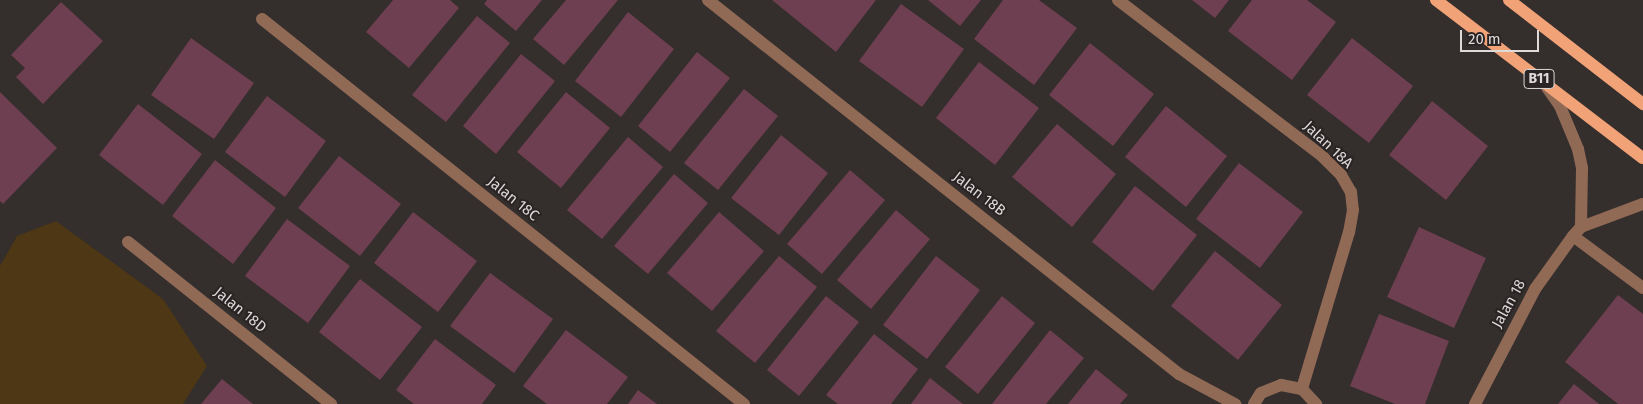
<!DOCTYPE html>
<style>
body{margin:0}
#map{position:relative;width:1643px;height:404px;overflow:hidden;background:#342e2d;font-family:"Fira Sans",sans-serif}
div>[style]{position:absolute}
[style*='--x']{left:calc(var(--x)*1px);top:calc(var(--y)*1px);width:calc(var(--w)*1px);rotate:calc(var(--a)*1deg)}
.green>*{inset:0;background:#4d3714}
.building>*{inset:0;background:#6e3f50}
.minor>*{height:12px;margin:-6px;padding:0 6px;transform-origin:6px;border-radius:6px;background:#906a55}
.major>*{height:12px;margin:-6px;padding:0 6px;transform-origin:6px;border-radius:6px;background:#f1a277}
span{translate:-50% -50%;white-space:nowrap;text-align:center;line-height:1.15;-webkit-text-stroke:4px #2a2424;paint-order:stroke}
.shield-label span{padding:1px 4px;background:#2a2424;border:1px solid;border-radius:4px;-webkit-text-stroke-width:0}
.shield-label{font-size:14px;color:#dddad9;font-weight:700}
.street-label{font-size:15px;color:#dddad9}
.scale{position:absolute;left:1460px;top:30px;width:79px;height:22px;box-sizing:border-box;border:2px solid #dddad9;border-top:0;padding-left:6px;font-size:15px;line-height:18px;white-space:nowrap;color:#dddad9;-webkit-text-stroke:4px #2a2424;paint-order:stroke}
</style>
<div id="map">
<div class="green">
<i style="clip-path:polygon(56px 221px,163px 299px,207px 366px,183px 404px,0 404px,0 266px,17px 236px)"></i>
</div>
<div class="building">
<i style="clip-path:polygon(393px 0,450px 0,459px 8px,409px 68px,366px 32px)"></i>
<i style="clip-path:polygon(487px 0,542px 0,516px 31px,484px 4px)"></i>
<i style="clip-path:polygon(566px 0,618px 0,564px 65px,533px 39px)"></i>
<i style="clip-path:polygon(772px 0,876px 0,836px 52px)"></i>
<i style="clip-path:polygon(928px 0,981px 0,960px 26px)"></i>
<i style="clip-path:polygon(1003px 0,1039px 0,1077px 28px,1034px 85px,974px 39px)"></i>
<i style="clip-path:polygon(1192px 0,1229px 0,1215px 18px)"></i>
<i style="clip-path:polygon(1252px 0,1307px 0,1336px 22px,1292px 80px,1228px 31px)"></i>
<i style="clip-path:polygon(61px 2px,103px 41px,43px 104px,16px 77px,25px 68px,11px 55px)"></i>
<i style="clip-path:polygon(901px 4px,964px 49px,922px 107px,859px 61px)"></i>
<i style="clip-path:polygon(628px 12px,674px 49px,621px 117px,575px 81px)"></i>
<i style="clip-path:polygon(477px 16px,510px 43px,446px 122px,412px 95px)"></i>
<i style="clip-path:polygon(191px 38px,254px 83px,214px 139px,151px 95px)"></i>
<i style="clip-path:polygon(1352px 38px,1413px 86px,1369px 143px,1307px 95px)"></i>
<i style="clip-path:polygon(1090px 43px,1154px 94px,1113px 146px,1049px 95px)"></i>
<i style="clip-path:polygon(697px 52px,730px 78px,670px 152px,638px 126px)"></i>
<i style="clip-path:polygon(521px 54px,555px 81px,496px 154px,463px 126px)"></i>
<i style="clip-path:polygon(979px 62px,1039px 108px,995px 165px,936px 118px)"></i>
<i style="clip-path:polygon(744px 89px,778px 116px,718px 190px,684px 163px)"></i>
<i style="clip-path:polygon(0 92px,57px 148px,3px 204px,0 201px)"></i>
<i style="clip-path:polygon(566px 92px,610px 128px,561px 188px,517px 152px)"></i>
<i style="clip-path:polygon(267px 96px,326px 141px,285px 197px,225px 152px)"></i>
<i style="clip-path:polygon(1432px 101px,1488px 146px,1446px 200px,1389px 155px)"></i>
<i style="clip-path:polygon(138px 104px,202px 154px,163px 205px,99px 155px)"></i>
<i style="clip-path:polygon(1166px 106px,1227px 156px,1186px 207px,1125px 157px)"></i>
<i style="clip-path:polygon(1057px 124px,1116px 174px,1072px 227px,1012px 177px)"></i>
<i style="clip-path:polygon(781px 135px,828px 173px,779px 235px,731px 198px)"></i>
<i style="clip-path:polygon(628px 137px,663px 167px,602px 239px,567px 210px)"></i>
<i style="clip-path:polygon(339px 156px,401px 204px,360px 256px,298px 208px)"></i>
<i style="clip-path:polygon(215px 160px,276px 208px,233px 264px,172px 216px)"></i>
<i style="clip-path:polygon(1239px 163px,1303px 212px,1260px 268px,1196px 219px)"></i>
<i style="clip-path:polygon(850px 170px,885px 200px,822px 274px,787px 244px)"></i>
<i style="clip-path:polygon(674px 174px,708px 203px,648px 274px,614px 246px)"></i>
<i style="clip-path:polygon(1135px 186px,1197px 235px,1153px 291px,1092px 242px)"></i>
<i style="clip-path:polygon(896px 210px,930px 239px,871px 309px,837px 280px)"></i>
<i style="clip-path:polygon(413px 212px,477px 261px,438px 312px,374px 263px)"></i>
<i style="clip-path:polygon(719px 212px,764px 251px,712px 311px,667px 273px)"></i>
<i style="clip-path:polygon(287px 219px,350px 266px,308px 323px,245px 276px)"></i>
<i style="clip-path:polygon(1419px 227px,1486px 258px,1454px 328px,1387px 297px)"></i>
<i style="clip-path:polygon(1215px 251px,1282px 305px,1238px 360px,1171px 306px)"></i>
<i style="clip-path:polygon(779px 256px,817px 287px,755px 363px,716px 331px)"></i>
<i style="clip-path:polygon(936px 256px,980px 290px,927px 359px,883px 325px)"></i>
<i style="clip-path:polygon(490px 273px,553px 319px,514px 373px,450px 326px)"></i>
<i style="clip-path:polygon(360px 279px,422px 327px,380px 380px,319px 332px)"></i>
<i style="clip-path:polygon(1618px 295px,1643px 314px,1643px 404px,1618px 404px,1565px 362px)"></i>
<i style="clip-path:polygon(826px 296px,859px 322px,799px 396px,767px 370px)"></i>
<i style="clip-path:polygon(1002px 296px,1035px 323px,978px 394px,945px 367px)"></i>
<i style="clip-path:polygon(1379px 314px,1449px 341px,1425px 404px,1395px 404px,1350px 386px)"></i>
<i style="clip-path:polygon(566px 330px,628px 377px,607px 404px,547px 404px,523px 386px)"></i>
<i style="clip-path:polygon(1050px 330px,1084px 358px,1046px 404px,992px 404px)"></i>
<i style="clip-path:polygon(874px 334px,918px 369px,891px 404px,838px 404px,826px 395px)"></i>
<i style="clip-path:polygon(435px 339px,496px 385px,482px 404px,414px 404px,396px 390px)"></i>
<i style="clip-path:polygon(1096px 369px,1128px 395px,1120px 404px,1068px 404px)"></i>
<i style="clip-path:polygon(930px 378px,963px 404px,911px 404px)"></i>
<i style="clip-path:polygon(222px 379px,253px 404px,201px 404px)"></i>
<i style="clip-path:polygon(1574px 384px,1599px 404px,1558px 404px)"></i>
<i style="clip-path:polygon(638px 390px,657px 404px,628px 404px)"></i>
</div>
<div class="minor">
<i style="--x:708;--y:0;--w:601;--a:38.45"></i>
<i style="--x:1179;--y:374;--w:64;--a:28.2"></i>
<i style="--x:1118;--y:0;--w:257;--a:37.4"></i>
<i style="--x:1322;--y:156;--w:27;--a:45"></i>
<i style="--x:1341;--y:175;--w:20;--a:60"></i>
<i style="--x:1351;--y:192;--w:18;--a:84"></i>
<i style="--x:1353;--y:210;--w:22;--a:100"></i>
<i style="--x:1349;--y:232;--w:164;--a:106.7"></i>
<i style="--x:262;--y:19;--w:617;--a:38.62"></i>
<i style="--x:1546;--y:86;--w:24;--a:55"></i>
<i style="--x:1560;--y:106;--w:47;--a:67.3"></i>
<i style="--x:1578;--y:149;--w:19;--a:78"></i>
<i style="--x:1582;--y:168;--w:59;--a:91"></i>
<i style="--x:1573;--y:236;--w:87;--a:36.6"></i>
<i style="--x:128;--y:242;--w:260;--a:38.6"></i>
<i style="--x:1254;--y:404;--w:13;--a:-58"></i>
<i style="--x:1261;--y:393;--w:22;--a:-22"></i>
<i style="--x:1281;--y:385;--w:21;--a:11"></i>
<i style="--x:1302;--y:389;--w:21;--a:47"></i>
<i style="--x:1475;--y:404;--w:130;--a:-62.4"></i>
<i style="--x:1535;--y:289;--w:65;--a:-54.4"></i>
<i style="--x:1573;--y:236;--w:12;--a:-48"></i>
<i style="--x:1581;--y:227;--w:66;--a:-20.4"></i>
</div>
<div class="major">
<i style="--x:1436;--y:0;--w:260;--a:37.4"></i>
<i style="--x:1509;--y:0;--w:170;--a:37.8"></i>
</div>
<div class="shield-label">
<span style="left:1539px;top:79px">B11</span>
</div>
<div class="street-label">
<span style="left:1328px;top:145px;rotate:43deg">Jalan 18A</span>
<span style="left:979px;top:194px;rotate:38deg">Jalan 18B</span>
<span style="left:513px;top:199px;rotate:39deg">Jalan 18C</span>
<span style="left:1509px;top:304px;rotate:-61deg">Jalan 18</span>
<span style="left:240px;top:310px;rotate:39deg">Jalan 18D</span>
</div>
<div class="scale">20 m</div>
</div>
